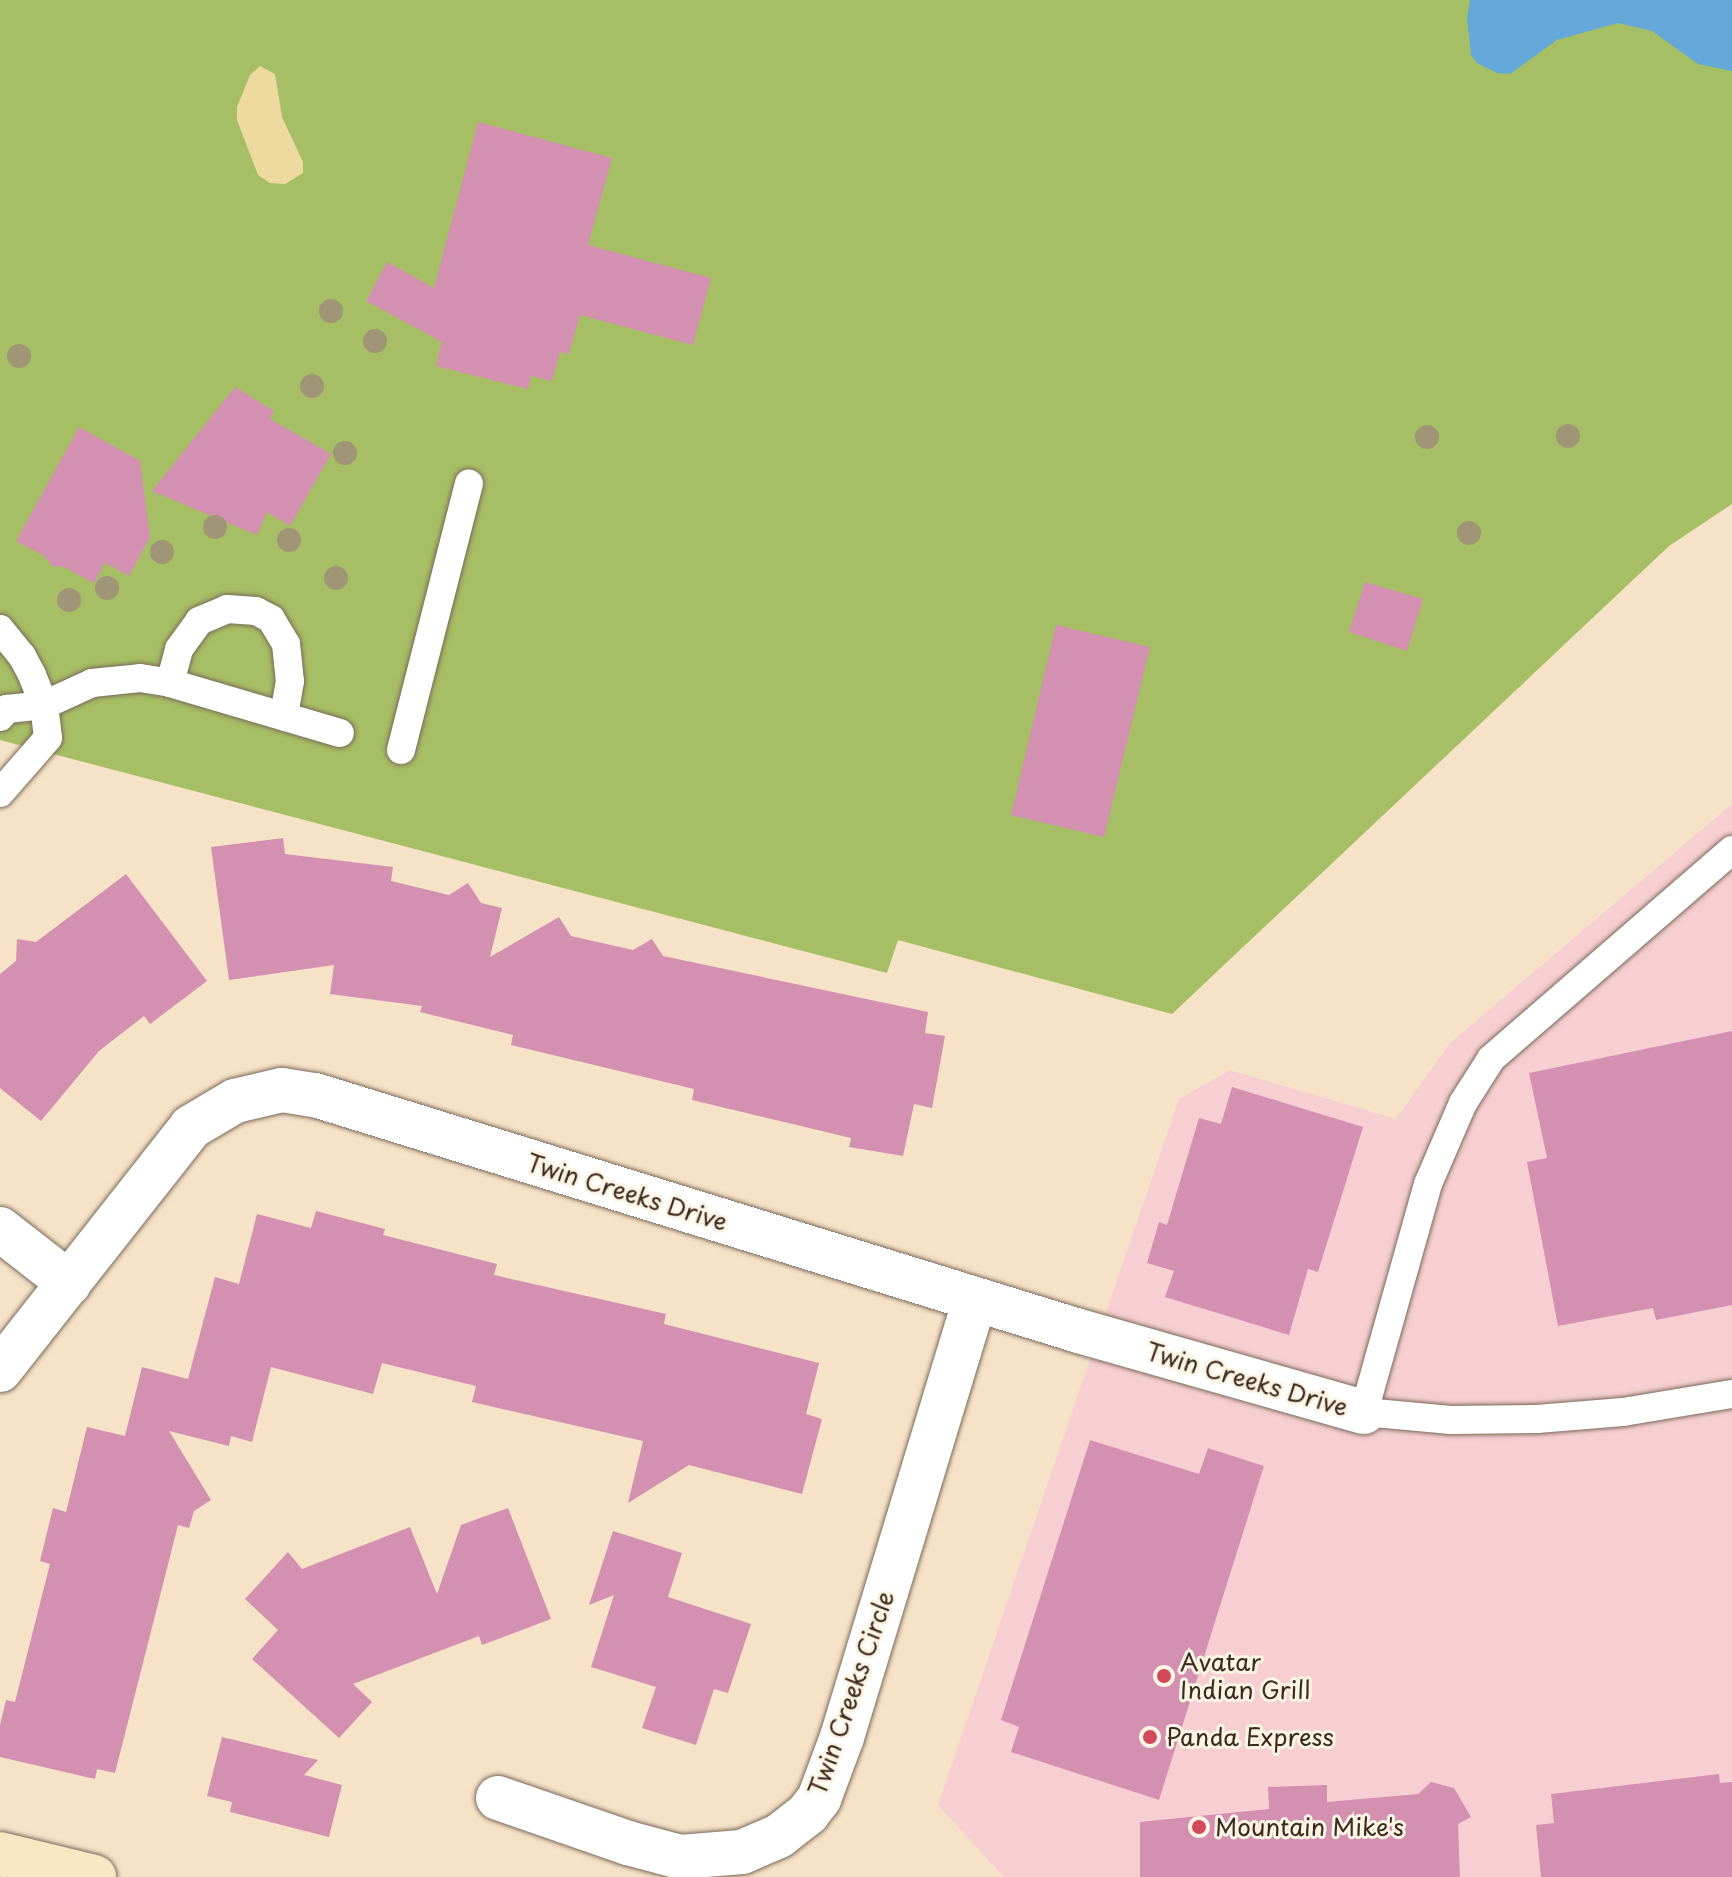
<!DOCTYPE html>
<style>
body{margin:0}
#map{position:relative;width:1732px;height:1877px;overflow:hidden;background:#f5e2c7;font-family:"Playpen Sans",sans-serif}
div>[style]{position:absolute}
[style*='--x']{left:calc(var(--x)*1px);top:calc(var(--y)*1px);width:calc(var(--w)*1px);rotate:calc(var(--a)*1deg)}
.built>*{inset:0;background:#f7cfd2}
.green>*{inset:0;background:#a6be64}
.sand>*{inset:0;background:#eeda9e}
.water>*{inset:0;background:#64a8d9}
.building>*{inset:0;background:#d490b1}
.roads{filter:drop-shadow(0 0 2px #7c6a59) drop-shadow(0 0 2px #7c6a59)}
.service>*{height:28px;margin:-14px;padding:0 14px;transform-origin:14px;border-radius:14px;background:#fff}
.minor>*{height:44px;margin:-22px;padding:0 22px;transform-origin:22px;border-radius:22px;background:#fff}
.secondary>*{height:44px;margin:-22px;padding:0 22px;transform-origin:22px;border-radius:22px;background:#f9e7c3}
.trees>*{width:24px;height:24px;margin:-12px;border-radius:50%;background:#a09576}
.dots>*{width:22px;height:22px;translate:-50% -50%;box-sizing:border-box;border:4px solid #fcf5e5;border-radius:50%}
span{translate:-50% -50%;white-space:nowrap;text-align:center;line-height:1.15;-webkit-text-stroke:6px #fcf5e5;paint-order:stroke}
.street-label{font-size:24px;color:#3b2a1e}
.poi-label{font-size:24px;color:#3b2a1e}
.left{translate:0 -50%;text-align:left}
</style>
<div id="map">
<div class="built">
<i style="clip-path:polygon(1732px 804px,1732px 1877px,1004px 1877px,938px 1805px,1179px 1099px,1230px 1070px,1396px 1119px,1450px 1043px)"></i>
</div>
<div class="green">
<i style="clip-path:polygon(0 0,1732px 0,1732px 504px,1669px 546px,1172px 1014px,898px 940px,887px 973px,0 740px)"></i>
</div>
<div class="sand">
<i style="clip-path:polygon(260px 66px,275px 74px,282px 117px,303px 162px,303px 173px,285px 184px,270px 183px,258px 175px,237px 120px,237px 107px,250px 75px)"></i>
</div>
<div class="water">
<i style="clip-path:polygon(1470px 0,1732px 0,1732px 71px,1698px 64px,1652px 31px,1618px 23px,1557px 40px,1510px 74px,1497px 73px,1477px 63px,1471px 55px,1467px 18px)"></i>
</div>
<div class="building">
<i style="clip-path:polygon(478px 122px,612px 158px,588px 245px,711px 278px,693px 345px,580px 315px,569px 354px,560px 352px,552px 381px,531px 376px,528px 389px,436px 366px,442px 342px,366px 301px,387px 262px,434px 288px)"></i>
<i style="clip-path:polygon(235px 387px,274px 411px,270px 419px,331px 454px,290px 526px,267px 512px,257px 535px,152px 491px)"></i>
<i style="clip-path:polygon(79px 427px,140px 461px,150px 537px,129px 576px,105px 563px,94px 583px,64px 567px,52px 566px,44px 556px,16px 541px)"></i>
<i style="clip-path:polygon(1365px 582px,1423px 599px,1407px 651px,1349px 632px)"></i>
<i style="clip-path:polygon(1056px 625px,1150px 647px,1104px 837px,1011px 815px)"></i>
<i style="clip-path:polygon(283px 838px,285px 854px,393px 867px,391px 881px,449px 895px,468px 883px,481px 903px,502px 908px,490px 957px,559px 917px,571px 936px,633px 950px,652px 939px,663px 956px,928px 1012px,925px 1033px,945px 1036px,932px 1108px,914px 1104px,903px 1156px,849px 1147px,851px 1138px,692px 1100px,694px 1089px,511px 1045px,513px 1035px,420px 1012px,422px 1006px,330px 994px,334px 965px,229px 980px,211px 847px)"></i>
<i style="clip-path:polygon(126px 874px,207px 981px,150px 1024px,144px 1016px,99px 1051px,41px 1121px,0 1088px,0 974px,16px 961px,17px 939px,36px 942px)"></i>
<i style="clip-path:polygon(1732px 1031px,1732px 1305px,1656px 1320px,1653px 1308px,1558px 1326px,1527px 1162px,1547px 1158px,1529px 1073px)"></i>
<i style="clip-path:polygon(1232px 1087px,1363px 1127px,1318px 1272px,1308px 1269px,1289px 1335px,1165px 1297px,1174px 1271px,1147px 1263px,1159px 1222px,1167px 1225px,1199px 1118px,1221px 1124px)"></i>
<i style="clip-path:polygon(316px 1211px,385px 1229px,383px 1235px,497px 1264px,494px 1275px,666px 1314px,664px 1324px,819px 1363px,806px 1414px,822px 1419px,802px 1494px,689px 1465px,628px 1503px,643px 1441px,472px 1402px,476px 1386px,382px 1363px,373px 1394px,271px 1367px,252px 1442px,231px 1436px,229px 1446px,169px 1431px,211px 1500px,194px 1511px,189px 1528px,178px 1525px,115px 1773px,97px 1769px,95px 1779px,0 1757px,0 1725px,6px 1700px,15px 1702px,50px 1564px,40px 1561px,53px 1508px,66px 1512px,87px 1427px,125px 1436px,142px 1367px,188px 1379px,215px 1277px,239px 1284px,257px 1214px,311px 1228px)"></i>
<i style="clip-path:polygon(1090px 1440px,1199px 1474px,1208px 1448px,1264px 1466px,1159px 1800px,1011px 1752px,1019px 1727px,1001px 1720px)"></i>
<i style="clip-path:polygon(508px 1508px,551px 1619px,482px 1645px,479px 1636px,353px 1684px,372px 1702px,339px 1738px,252px 1659px,278px 1630px,245px 1599px,288px 1552px,302px 1569px,410px 1527px,437px 1594px,461px 1525px)"></i>
<i style="clip-path:polygon(613px 1531px,682px 1553px,668px 1597px,751px 1624px,728px 1693px,714px 1689px,696px 1745px,642px 1728px,656px 1687px,591px 1667px,614px 1595px,589px 1605px)"></i>
<i style="clip-path:polygon(222px 1737px,318px 1760px,304px 1775px,342px 1785px,329px 1837px,230px 1812px,232px 1802px,207px 1796px)"></i>
<i style="clip-path:polygon(1719px 1774px,1720px 1783px,1732px 1782px,1732px 1877px,1541px 1877px,1536px 1825px,1554px 1823px,1551px 1794px)"></i>
<i style="clip-path:polygon(1431px 1782px,1454px 1788px,1471px 1817px,1458px 1824px,1460px 1877px,1140px 1877px,1140px 1822px,1269px 1809px,1268px 1787px,1327px 1785px,1327px 1802px,1418px 1794px)"></i>
</div>
<div class="roads">
<div class="service">
<i style="--x:0;--y:629;--w:35;--a:51"></i>
<i style="--x:22;--y:656;--w:21;--a:62"></i>
<i style="--x:32;--y:675;--w:32;--a:68"></i>
<i style="--x:44;--y:705;--w:33;--a:83"></i>
<i style="--x:48;--y:738;--w:73;--a:131.1"></i>
<i style="--x:170;--y:683;--w:35;--a:-75"></i>
<i style="--x:179;--y:649;--w:34;--a:-54"></i>
<i style="--x:199;--y:621;--w:30;--a:-23"></i>
<i style="--x:227;--y:609;--w:29;--a:4"></i>
<i style="--x:256;--y:611;--w:17;--a:28"></i>
<i style="--x:271;--y:619;--w:29;--a:59"></i>
<i style="--x:286;--y:644;--w:37;--a:84"></i>
<i style="--x:290;--y:681;--w:36;--a:100"></i>
<i style="--x:0;--y:717;--w:11;--a:-49"></i>
<i style="--x:7;--y:709;--w:37;--a:-6"></i>
<i style="--x:44;--y:705;--w:53;--a:-24.6"></i>
<i style="--x:92;--y:683;--w:48;--a:-5.9"></i>
<i style="--x:140;--y:678;--w:30;--a:9"></i>
<i style="--x:170;--y:683;--w:177;--a:16.4"></i>
<i style="--x:401;--y:750;--w:275;--a:-75.7"></i>
<i style="--x:1732;--y:850;--w:319;--a:139.1"></i>
<i style="--x:1491;--y:1059;--w:52;--a:122.5"></i>
<i style="--x:1463;--y:1103;--w:88;--a:113.4"></i>
<i style="--x:1428;--y:1184;--w:237;--a:105.7"></i>
<i style="--x:1364;--y:1412;--w:87;--a:5.3"></i>
<i style="--x:1451;--y:1420;--w:86;--a:-0.7"></i>
<i style="--x:1537;--y:1419;--w:86;--a:-4.7"></i>
<i style="--x:1623;--y:1412;--w:110;--a:-9.4"></i>
</div>
<div class="minor">
<i style="--x:0;--y:1229;--w:88;--a:38"></i>
<i style="--x:0;--y:1370;--w:309;--a:-51.8"></i>
<i style="--x:191;--y:1127;--w:51;--a:-30.6"></i>
<i style="--x:235;--y:1101;--w:48;--a:-13.2"></i>
<i style="--x:282;--y:1090;--w:33;--a:9"></i>
<i style="--x:315;--y:1095;--w:800;--a:17.17"></i>
<i style="--x:1079;--y:1331;--w:296;--a:15.9"></i>
<i style="--x:498;--y:1798;--w:138;--a:19.1"></i>
<i style="--x:628;--y:1843;--w:54;--a:15.1"></i>
<i style="--x:680;--y:1857;--w:62;--a:-4.6"></i>
<i style="--x:742;--y:1852;--w:40;--a:-23.4"></i>
<i style="--x:779;--y:1836;--w:37;--a:-38"></i>
<i style="--x:808;--y:1813;--w:18;--a:-52"></i>
<i style="--x:819;--y:1799;--w:66;--a:-69.6"></i>
<i style="--x:842;--y:1737;--w:457;--a:-73.1"></i>
</div>
<div class="secondary">
<i style="--x:0;--y:1854;--w:97;--a:13.7"></i>
</div>
</div>
<div class="trees">
<i style="left:331px;top:311px"></i>
<i style="left:375px;top:341px"></i>
<i style="left:19px;top:356px"></i>
<i style="left:312px;top:386px"></i>
<i style="left:1568px;top:436px"></i>
<i style="left:1427px;top:437px"></i>
<i style="left:345px;top:453px"></i>
<i style="left:215px;top:527px"></i>
<i style="left:1469px;top:533px"></i>
<i style="left:289px;top:540px"></i>
<i style="left:162px;top:552px"></i>
<i style="left:336px;top:578px"></i>
<i style="left:107px;top:588px"></i>
<i style="left:69px;top:600px"></i>
</div>
<div class="dots">
<i style="left:1164px;top:1676px;background:#d1495b"></i>
<i style="left:1150px;top:1737px;background:#d1495b"></i>
<i style="left:1199px;top:1827px;background:#d1495b"></i>
</div>
<div class="street-label">
<span style="left:627px;top:1192px;rotate:17deg">Twin Creeks Drive</span>
<span style="left:1247px;top:1379px;rotate:16deg">Twin Creeks Drive</span>
<span style="left:851px;top:1693px;rotate:-71deg">Twin Creeks Circle</span>
</div>
<div class="poi-label">
<span class="left" style="left:1180px;top:1676px">Avatar<br>Indian Grill</span>
<span class="left" style="left:1166px;top:1737px">Panda Express</span>
<span class="left" style="left:1215px;top:1827px">Mountain Mike's</span>
</div>
</div>
